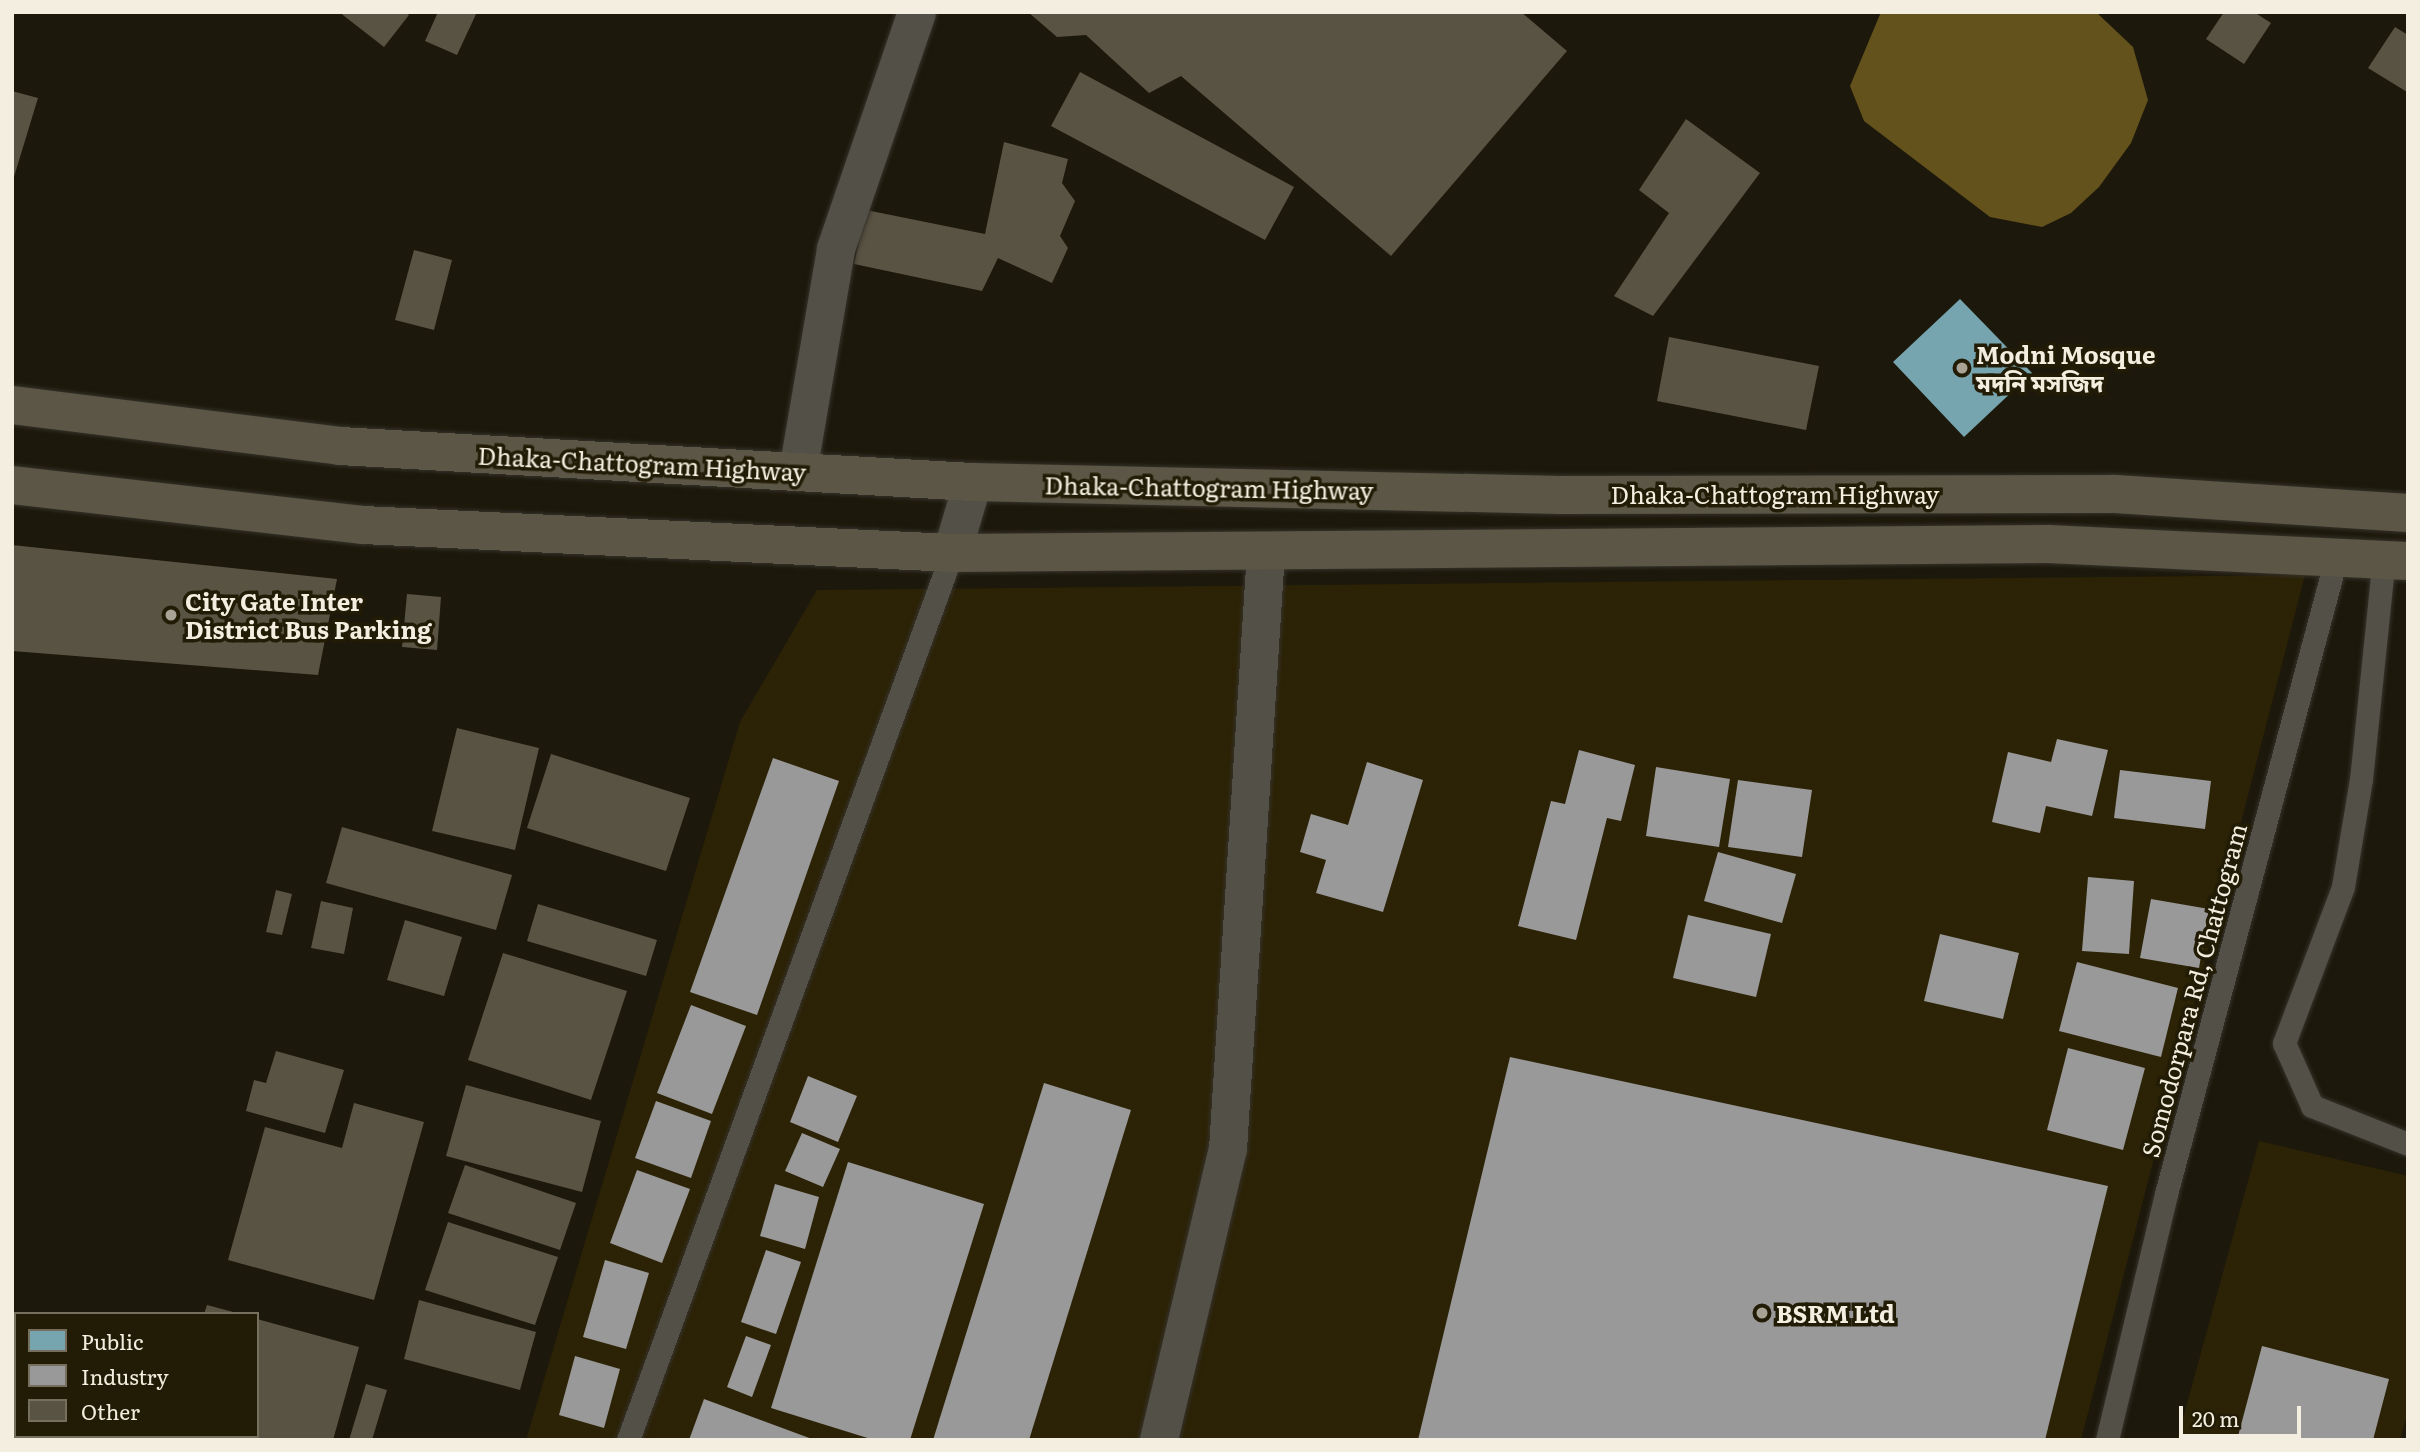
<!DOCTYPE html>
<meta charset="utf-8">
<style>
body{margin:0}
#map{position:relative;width:2420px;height:1452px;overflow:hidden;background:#1c180b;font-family:Literata,"Noto Sans Bengali",serif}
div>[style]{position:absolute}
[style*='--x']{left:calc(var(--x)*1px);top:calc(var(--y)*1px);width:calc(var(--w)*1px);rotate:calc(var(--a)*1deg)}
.built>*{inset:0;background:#2c2206}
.water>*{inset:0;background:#63521c}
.public>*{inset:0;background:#76a5af}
.industry>*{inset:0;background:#999}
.building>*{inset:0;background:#595343}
.roads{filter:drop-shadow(0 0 2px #35322a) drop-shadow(0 0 2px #35322a)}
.service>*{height:23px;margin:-11.5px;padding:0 11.5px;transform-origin:11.5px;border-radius:11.5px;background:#535047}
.minor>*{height:38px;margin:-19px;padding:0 19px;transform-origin:19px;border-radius:19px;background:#535047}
.trunk>*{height:38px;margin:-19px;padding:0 19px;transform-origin:19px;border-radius:19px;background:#5c5646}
.dots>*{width:19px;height:19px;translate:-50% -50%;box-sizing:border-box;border:4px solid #221b05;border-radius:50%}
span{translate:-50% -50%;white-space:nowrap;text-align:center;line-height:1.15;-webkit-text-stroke:7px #221b05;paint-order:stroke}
.poi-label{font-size:24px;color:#f3eee0;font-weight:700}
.left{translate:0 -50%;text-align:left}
.street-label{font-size:24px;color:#f3eee0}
.frame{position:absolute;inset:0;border:14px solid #f3eee0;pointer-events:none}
.legend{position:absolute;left:14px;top:1312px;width:245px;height:126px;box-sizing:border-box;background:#221b05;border:2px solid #766f5d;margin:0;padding:9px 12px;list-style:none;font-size:21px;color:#f3eee0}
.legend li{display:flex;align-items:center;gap:14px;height:35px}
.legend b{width:35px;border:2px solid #766f5d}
.scale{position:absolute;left:2179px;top:1406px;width:122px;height:32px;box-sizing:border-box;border:4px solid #f3eee0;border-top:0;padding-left:9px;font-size:21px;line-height:24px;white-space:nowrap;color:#f3eee0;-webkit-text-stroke:5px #221b05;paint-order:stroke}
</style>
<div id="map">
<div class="built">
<i style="clip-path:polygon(2305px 575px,2081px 1440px,526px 1440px,740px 722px,817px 590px)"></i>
<i style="clip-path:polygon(2259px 1141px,2408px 1176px,2408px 1411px,2400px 1440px,2177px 1440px)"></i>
</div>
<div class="water">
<i style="clip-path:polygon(1881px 12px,2096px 12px,2133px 47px,2148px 100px,2131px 143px,2099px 187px,2071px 213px,2042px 227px,1990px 217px,1864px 121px,1850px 86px)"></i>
</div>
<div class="public">
<i style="clip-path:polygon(1960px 299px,2032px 373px,1964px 437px,1893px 362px)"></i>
</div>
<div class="industry">
<i style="clip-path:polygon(2057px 739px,2108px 750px,2092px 816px,2046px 806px,2040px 833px,1992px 822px,2008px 752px,2051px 762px)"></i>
<i style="clip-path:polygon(1579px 750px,1635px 765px,1621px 821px,1607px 818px,1576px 940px,1518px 926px,1551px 801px,1565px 804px)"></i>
<i style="clip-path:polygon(773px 758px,839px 781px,757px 1015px,690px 992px)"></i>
<i style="clip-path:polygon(1367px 762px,1423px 780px,1383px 912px,1316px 893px,1326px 860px,1300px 852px,1311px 814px,1348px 825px)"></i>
<i style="clip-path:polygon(1656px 767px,1730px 779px,1719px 847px,1646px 836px)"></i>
<i style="clip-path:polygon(2120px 770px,2211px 781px,2205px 829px,2114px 818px)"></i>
<i style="clip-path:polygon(1738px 780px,1812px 790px,1802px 857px,1728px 847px)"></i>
<i style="clip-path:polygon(1718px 852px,1796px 874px,1782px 923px,1704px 901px)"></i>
<i style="clip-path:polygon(2088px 877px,2134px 881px,2129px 954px,2082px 951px)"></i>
<i style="clip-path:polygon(2151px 899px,2209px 909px,2199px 968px,2140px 958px)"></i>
<i style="clip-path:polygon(1688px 915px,1771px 934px,1756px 997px,1673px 978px)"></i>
<i style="clip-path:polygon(1940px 934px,2019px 953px,2003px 1019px,1924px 1001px)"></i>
<i style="clip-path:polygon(2077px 962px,2178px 988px,2161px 1057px,2059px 1031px)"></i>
<i style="clip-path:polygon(691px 1005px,746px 1026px,712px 1114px,657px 1093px)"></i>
<i style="clip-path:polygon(2068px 1048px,2145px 1068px,2123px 1150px,2047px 1130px)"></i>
<i style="clip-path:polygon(1510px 1057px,2108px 1186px,2045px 1440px,1418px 1440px)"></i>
<i style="clip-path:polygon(808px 1076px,857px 1096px,838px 1142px,790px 1122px)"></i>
<i style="clip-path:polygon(1044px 1083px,1131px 1110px,1029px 1440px,933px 1440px)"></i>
<i style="clip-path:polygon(656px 1101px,711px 1121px,691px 1178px,635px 1158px)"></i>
<i style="clip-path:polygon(802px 1133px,840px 1149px,823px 1187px,785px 1171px)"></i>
<i style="clip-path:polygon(848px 1162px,984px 1204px,910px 1440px,874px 1440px,771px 1408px)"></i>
<i style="clip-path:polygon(637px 1170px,690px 1189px,662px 1263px,610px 1243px)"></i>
<i style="clip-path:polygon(775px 1184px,819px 1197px,805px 1249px,760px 1236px)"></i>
<i style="clip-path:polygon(766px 1250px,801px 1262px,776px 1334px,741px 1322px)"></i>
<i style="clip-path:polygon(605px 1260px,649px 1273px,626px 1349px,583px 1337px)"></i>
<i style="clip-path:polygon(746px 1336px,771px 1345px,752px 1397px,727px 1387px)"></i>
<i style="clip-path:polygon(2262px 1346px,2389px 1379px,2373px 1440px,2237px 1440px)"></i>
<i style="clip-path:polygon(575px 1356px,620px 1369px,604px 1428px,559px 1415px)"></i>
<i style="clip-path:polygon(704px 1399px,812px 1439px,812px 1440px,689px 1440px)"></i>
</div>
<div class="building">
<i style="clip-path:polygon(339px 12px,405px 12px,409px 15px,384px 47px)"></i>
<i style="clip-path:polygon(438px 12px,477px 12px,457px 55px,425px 41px)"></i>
<i style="clip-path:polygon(1028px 12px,1521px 12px,1567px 51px,1391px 256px,1181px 76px,1149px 93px,1086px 35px,1057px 37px)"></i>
<i style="clip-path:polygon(2224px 12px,2254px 12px,2271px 23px,2244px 64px,2206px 39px)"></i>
<i style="clip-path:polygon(2395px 27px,2408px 35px,2407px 92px,2368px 68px)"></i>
<i style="clip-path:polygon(1080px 72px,1294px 187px,1265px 240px,1051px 126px)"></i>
<i style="clip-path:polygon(12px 91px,38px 98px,13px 180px,12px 180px)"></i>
<i style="clip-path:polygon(1686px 119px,1760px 173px,1653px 316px,1614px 296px,1669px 213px,1639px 190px)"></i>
<i style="clip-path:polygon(1004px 142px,1068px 159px,1062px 183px,1075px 201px,1060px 236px,1068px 248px,1052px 283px,998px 258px,982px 291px,854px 264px,866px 210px,985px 234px)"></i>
<i style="clip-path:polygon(414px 250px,452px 260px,434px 330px,395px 320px)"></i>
<i style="clip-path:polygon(1669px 337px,1819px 366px,1806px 430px,1657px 401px)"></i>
<i style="clip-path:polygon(12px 545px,337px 579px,318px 675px,12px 651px)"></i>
<i style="clip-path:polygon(407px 594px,441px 597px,437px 650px,402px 647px)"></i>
<i style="clip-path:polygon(457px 728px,539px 748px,515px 850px,432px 831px)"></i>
<i style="clip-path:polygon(551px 754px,690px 798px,666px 871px,527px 828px)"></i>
<i style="clip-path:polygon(342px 827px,512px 875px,496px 930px,326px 883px)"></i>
<i style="clip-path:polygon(276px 890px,292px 894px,282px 935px,266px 932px)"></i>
<i style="clip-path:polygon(321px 901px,353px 908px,344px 954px,311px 948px)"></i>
<i style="clip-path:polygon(538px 904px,657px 940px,646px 976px,527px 941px)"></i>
<i style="clip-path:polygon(405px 920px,462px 937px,444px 996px,387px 980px)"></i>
<i style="clip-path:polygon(503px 953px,627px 991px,591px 1100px,468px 1060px)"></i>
<i style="clip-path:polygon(276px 1051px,344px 1070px,325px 1133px,246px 1111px,254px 1080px,266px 1083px)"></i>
<i style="clip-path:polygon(466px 1085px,601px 1121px,582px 1192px,446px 1156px)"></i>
<i style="clip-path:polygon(354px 1103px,424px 1122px,374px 1300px,228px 1260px,265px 1127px,342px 1148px)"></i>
<i style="clip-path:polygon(465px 1165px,576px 1203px,560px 1250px,448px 1213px)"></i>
<i style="clip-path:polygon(448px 1222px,558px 1257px,535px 1325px,425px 1290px)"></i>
<i style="clip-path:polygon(419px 1300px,536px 1332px,520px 1390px,404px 1359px)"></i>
<i style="clip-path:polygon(207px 1305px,237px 1313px,237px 1314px,204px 1314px)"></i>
<i style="clip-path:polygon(257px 1319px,359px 1347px,333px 1440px,168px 1440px,257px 1436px)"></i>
<i style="clip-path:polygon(366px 1384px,387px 1390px,372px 1440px,349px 1440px)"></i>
</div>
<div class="roads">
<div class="service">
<i style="--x:2384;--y:557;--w:223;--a:95.9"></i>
<i style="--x:2361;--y:779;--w:109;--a:99.5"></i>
<i style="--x:2343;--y:887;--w:167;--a:110.7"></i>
<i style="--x:2284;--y:1043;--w:69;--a:66"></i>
<i style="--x:2312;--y:1106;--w:103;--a:21.6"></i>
<i style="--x:628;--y:1440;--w:944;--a:-69.93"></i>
<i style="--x:2107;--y:1440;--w:253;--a:-76.5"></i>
<i style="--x:2166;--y:1194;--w:661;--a:-75.02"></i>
</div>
<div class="minor">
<i style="--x:798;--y:472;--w:226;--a:-80.3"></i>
<i style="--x:836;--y:249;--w:250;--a:-71.1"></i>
<i style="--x:952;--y:553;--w:74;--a:-73.5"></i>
<i style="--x:1159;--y:1440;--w:299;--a:-76.7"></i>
<i style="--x:1228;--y:1149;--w:598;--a:-86.36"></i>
</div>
<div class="trunk">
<i style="--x:12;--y:405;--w:331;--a:7.1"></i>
<i style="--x:340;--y:446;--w:634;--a:3.26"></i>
<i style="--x:973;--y:482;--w:587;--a:1.27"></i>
<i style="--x:1560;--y:495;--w:555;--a:-0.1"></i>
<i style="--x:2115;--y:494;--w:294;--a:3.7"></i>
<i style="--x:12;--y:485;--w:353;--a:6.5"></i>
<i style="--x:363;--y:525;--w:590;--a:2.72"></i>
<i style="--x:952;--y:553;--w:1096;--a:-0.47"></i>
<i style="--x:2048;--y:544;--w:360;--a:2.7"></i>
</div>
</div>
<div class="dots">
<i style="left:1962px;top:368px;background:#a8a395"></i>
<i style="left:171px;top:615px;background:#a8a395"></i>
<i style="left:1762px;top:1313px;background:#a8a395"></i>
</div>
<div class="poi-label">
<span class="left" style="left:1976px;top:368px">Modni Mosque<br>মদনি মসজিদ</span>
<span class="left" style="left:185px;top:615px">City Gate Inter<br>District Bus Parking</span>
<span class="left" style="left:1776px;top:1313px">BSRM Ltd</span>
</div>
<div class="street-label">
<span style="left:642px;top:463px;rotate:3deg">Dhaka-Chattogram Highway</span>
<span style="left:1209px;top:487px;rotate:1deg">Dhaka-Chattogram Highway</span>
<span style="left:1775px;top:494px">Dhaka-Chattogram Highway</span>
<span style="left:2193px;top:990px;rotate:-75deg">Somodorpara Rd, Chattogram</span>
</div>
<div class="frame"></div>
<ul class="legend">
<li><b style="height:19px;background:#76a5af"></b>Public</li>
<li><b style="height:19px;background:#999"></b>Industry</li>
<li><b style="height:19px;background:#595343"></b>Other</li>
</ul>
<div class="scale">20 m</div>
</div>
